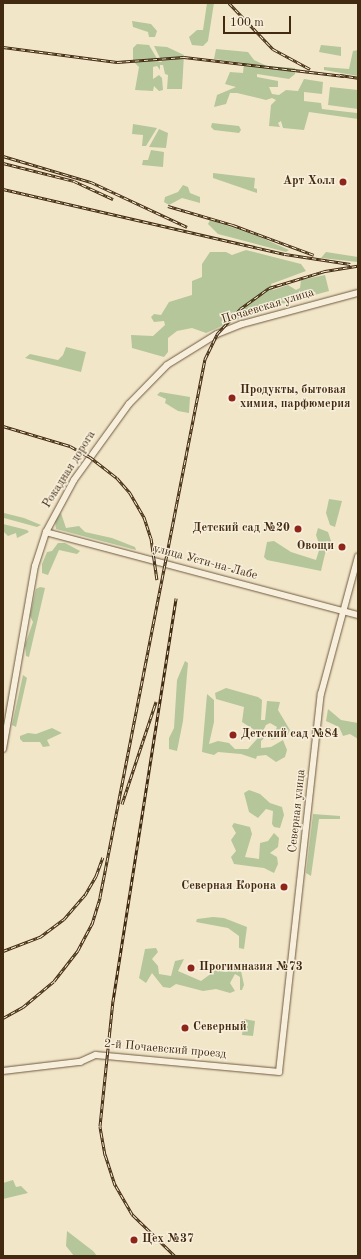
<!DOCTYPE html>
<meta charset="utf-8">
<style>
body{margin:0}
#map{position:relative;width:361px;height:1259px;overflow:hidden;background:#f2e6c9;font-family:"Old Standard TT",serif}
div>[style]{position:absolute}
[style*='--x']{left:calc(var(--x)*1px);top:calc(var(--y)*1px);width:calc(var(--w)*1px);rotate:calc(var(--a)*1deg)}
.green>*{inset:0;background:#b5c69b}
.roads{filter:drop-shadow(0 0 1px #6e593e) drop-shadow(0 0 1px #6e593e)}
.tertiary>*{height:5.5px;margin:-2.75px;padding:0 2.75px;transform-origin:2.75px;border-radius:2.75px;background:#f7efdc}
.secondary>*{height:6px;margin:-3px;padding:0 3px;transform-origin:3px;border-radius:3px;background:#f7efdc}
.rail>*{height:3px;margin-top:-1.5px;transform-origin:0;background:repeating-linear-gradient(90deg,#f7efdc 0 4.5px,#422a10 0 9px);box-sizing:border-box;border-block:1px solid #422a10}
.dots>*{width:11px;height:11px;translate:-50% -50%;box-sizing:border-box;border:2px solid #f7efdc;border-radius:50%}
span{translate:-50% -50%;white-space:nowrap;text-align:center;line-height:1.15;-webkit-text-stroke:3px #f7efdc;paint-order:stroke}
.poi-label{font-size:12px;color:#422a10;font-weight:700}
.right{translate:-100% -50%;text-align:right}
.left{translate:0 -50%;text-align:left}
.street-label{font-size:12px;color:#422a10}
.frame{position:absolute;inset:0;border:4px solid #422a10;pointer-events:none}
.scale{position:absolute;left:223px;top:16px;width:68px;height:18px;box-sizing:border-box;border:2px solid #422a10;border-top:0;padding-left:5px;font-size:12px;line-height:14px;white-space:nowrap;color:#422a10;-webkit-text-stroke:3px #f7efdc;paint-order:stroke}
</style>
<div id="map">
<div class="green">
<i style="clip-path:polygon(207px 3px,214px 3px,208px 41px,203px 46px,192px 45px,189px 37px,197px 30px,203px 30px)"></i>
<i style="clip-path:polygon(132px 21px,151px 24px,157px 31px,155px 37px,149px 37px,148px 32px,133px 27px)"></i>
<i style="clip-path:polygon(137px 44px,149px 45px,159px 62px,162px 62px,154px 46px,167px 47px,184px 55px,182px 89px,167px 89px,168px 75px,165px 74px,163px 65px,160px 65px,160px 70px,157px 66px,153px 67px,153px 79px,159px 75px,162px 78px,163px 90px,159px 91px,154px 86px,153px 91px,135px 90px,139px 67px,133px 61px,133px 48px)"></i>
<i style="clip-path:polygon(321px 45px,341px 47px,341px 56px,319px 52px)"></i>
<i style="clip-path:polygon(216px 49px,248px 52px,254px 60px,267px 66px,295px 68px,295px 74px,289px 79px,257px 74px,257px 77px,278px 81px,278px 87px,269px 87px,272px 94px,279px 95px,286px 90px,298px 91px,304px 79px,323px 82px,322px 94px,304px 92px,304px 101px,321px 103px,322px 109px,357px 113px,358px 119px,309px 112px,304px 130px,283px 128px,281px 121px,278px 123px,280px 127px,269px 126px,271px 105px,276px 100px,272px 98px,266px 100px,237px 93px,230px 93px,226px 104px,214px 107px,217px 95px,236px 87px,225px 84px,230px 72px,243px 73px,244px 63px,214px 59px)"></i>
<i style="clip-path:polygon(358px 50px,358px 76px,324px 70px,324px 67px,349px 69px,353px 51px)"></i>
<i style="clip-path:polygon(330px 87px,358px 90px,358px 109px,328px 105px)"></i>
<i style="clip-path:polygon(212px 123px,239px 126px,241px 130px,239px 133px,214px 130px,211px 127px)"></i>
<i style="clip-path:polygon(133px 124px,157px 128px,146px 146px,142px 146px,143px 135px,132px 134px)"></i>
<i style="clip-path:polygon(159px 129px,168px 133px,166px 148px,149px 147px)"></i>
<i style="clip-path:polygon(151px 150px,164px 152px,163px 167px,142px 165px,143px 160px,148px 160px)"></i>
<i style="clip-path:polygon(213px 173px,255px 178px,254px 188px,257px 189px,257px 193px,213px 178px)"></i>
<i style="clip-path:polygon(183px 185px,188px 187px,190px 193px,200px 197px,200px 203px,182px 198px,169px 205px,164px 202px,165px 197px,178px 192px)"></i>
<i style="clip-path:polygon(210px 220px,258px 236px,289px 250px,286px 252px,218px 234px,208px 224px)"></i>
<i style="clip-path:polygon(246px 250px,301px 264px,306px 271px,271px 284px,273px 290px,288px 285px,296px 290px,300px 288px,301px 280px,325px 275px,329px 291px,256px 311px,206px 333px,192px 328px,177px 331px,168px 338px,168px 352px,164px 357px,132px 348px,131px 335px,153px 336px,165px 325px,164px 321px,154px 322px,151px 317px,154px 314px,161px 315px,169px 302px,192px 295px,192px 281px,202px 277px,202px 264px,210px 252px,226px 252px,232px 255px)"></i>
<i style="clip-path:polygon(326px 252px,358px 257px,358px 262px,321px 258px)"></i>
<i style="clip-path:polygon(66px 347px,86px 352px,81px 372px,25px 358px,30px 354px,58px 360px,63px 355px)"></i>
<i style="clip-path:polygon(160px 392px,190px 397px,189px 413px,178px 411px,165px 403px,166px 399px,157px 395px)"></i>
<i style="clip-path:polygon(329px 499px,342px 501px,335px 527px,330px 525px,326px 513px)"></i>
<i style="clip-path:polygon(4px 513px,24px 518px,41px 525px,37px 527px,4px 518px)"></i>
<i style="clip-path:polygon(61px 513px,66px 528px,79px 526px,85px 532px,112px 538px,135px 547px,136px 550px,56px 529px,55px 521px)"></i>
<i style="clip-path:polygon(3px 524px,27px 530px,29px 532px,17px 538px,16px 533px,8px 536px,3px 531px)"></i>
<i style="clip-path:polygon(318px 528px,328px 532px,331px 541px,325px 554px,321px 571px,267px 560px,264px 557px,267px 542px,274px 541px,291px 552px,316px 560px,320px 547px,316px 535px)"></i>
<i style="clip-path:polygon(58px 543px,65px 543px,80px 551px,77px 554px,59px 550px,48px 575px,42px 573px,42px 564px,47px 552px,52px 551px)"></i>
<i style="clip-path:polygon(40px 587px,45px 588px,29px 657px,26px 656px,25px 645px,33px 622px,30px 616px,36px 589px)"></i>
<i style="clip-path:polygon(185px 661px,188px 663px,183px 721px,177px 751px,169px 749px,169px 738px,174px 728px,177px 680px)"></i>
<i style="clip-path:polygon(23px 675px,27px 678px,16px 727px,12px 725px)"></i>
<i style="clip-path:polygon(226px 688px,258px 697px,262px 700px,261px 720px,265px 720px,267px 701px,280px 702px,278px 710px,290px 730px,287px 736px,271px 740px,277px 727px,270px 723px,266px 725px,263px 731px,266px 736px,261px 741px,261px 748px,271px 747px,283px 740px,287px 750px,285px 757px,276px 762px,266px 755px,257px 756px,256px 759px,241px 754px,218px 752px,214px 755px,202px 752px,207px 694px,214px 700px,214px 722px,209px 744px,218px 741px,229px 743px,235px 749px,248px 749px,257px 739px,253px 729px,242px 722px,244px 707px,216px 699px,215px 693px)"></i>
<i style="clip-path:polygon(328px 709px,341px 720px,358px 723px,358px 739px,350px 734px,343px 736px,339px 727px,326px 721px)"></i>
<i style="clip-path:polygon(52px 728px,62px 733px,47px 740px,50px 746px,43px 747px,40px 742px,23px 742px,20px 739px,20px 736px,28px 733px,36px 734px)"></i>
<i style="clip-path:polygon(249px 790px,260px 794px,270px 803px,282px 807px,284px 815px,280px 828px,274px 827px,272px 824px,273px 811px,266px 809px,258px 818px,249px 812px,244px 793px)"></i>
<i style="clip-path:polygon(313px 814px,340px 816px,340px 819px,319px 819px,311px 876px,306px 873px)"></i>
<i style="clip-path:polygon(234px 823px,250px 827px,252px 834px,245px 857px,259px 859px,260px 843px,268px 841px,274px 833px,279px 838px,278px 847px,270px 853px,277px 857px,278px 864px,274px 873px,264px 868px,234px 864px,231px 857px,236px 851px,231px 840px,236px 833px,232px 826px)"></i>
<i style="clip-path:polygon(213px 917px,224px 918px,247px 927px,244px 949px,239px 948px,239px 936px,228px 928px,196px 922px,197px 919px)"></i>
<i style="clip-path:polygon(156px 948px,158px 952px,152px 959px,158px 966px,159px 974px,171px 976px,175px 961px,184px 959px,178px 971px,201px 981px,216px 970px,227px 972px,233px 964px,240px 966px,244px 985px,242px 990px,240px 990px,240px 977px,235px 974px,230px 983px,235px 991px,230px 993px,216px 989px,203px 991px,176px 984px,170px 988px,163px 987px,152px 973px,146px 983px,139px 978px,145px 949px)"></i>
<i style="clip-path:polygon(244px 1019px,255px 1021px,253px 1036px,242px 1035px)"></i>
<i style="clip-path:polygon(13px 1180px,16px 1187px,21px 1186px,28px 1193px,3px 1199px,3px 1183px)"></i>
<i style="clip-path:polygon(67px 1231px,93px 1251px,97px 1256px,74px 1256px,66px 1246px)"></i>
</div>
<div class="roads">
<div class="tertiary">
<i style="--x:46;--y:532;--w:323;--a:14.9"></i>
<i style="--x:3;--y:1071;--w:78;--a:-6.7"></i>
<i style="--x:80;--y:1062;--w:17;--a:-24"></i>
<i style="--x:96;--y:1055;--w:184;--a:5.3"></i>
<i style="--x:279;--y:1072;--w:380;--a:-83.7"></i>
<i style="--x:321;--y:694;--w:142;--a:-74.9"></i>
</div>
<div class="secondary">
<i style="--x:3;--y:749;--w:186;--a:-80.1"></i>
<i style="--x:35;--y:566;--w:36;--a:-72"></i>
<i style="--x:46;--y:532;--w:59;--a:-61.7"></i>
<i style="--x:74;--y:480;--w:94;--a:-54.1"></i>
<i style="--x:129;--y:404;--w:54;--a:-45.7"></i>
<i style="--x:167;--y:365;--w:59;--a:-31.8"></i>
<i style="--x:217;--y:334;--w:27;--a:-22"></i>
<i style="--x:242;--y:324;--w:120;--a:-15"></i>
</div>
</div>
<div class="rail">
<i style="--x:229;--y:3;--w:64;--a:46.3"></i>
<i style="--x:273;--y:49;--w:42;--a:28.4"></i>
<i style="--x:3;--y:47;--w:115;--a:7.5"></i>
<i style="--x:117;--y:62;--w:67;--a:-4.3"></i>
<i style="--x:184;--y:57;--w:161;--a:6.8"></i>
<i style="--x:340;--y:75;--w:18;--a:9"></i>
<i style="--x:3;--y:156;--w:92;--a:16.5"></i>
<i style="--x:91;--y:182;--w:106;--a:25.1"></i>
<i style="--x:3;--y:163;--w:73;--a:14.2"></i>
<i style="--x:74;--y:181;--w:43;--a:24.8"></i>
<i style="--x:3;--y:189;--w:289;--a:13"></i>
<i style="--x:285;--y:254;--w:66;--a:8.7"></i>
<i style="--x:168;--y:206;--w:68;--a:16.3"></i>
<i style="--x:233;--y:225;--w:86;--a:20.3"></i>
<i style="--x:3;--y:426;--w:70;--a:16.6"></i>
<i style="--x:70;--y:446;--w:23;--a:29"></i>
<i style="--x:90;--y:457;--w:34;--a:38"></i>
<i style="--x:117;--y:478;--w:20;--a:49"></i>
<i style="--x:130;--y:493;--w:28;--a:60"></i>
<i style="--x:144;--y:517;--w:22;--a:72"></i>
<i style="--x:151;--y:538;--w:42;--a:81.9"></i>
<i style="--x:122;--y:804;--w:108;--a:-71.6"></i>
<i style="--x:3;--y:951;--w:40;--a:-21"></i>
<i style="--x:40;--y:937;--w:30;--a:-37"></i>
<i style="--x:64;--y:919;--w:32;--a:-49"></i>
<i style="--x:85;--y:895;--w:22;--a:-60"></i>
<i style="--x:96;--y:876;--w:20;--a:-70"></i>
<i style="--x:3;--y:1018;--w:23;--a:-29"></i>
<i style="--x:23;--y:1007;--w:40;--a:-40"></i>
<i style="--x:54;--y:981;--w:39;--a:-52"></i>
<i style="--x:78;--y:950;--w:30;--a:-62"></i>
<i style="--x:92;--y:924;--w:28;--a:-73"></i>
<i style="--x:100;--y:897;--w:548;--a:-78.96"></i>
<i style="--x:205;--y:359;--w:28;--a:-64"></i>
<i style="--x:217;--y:334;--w:34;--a:-47"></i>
<i style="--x:240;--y:309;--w:36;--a:-36"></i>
<i style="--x:269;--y:288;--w:59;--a:-16.9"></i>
<i style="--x:325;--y:271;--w:33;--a:-9"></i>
<i style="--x:175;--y:1256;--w:60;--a:-135.7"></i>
<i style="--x:132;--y:1214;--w:34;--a:-120"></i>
<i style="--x:115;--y:1185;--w:32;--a:-108"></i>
<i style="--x:105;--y:1155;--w:29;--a:-100"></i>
<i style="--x:100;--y:1126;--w:126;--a:-84.1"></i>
<i style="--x:113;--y:1001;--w:408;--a:-81.1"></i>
</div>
<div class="dots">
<i style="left:343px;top:182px;background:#8f2418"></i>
<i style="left:232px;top:398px;background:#8f2418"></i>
<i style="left:298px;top:529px;background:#8f2418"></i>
<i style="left:342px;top:547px;background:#8f2418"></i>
<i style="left:233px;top:735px;background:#8f2418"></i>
<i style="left:284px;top:887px;background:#8f2418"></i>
<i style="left:191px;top:968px;background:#8f2418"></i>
<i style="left:185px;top:1028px;background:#8f2418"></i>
<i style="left:134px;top:1240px;background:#8f2418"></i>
</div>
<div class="poi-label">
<span class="right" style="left:335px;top:182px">Арт Холл</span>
<span class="left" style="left:240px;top:398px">Продукты, бытовая<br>химия, парфюмерия</span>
<span class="right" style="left:290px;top:529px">Детский сад №20</span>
<span class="right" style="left:334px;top:547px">Овощи</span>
<span class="left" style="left:241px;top:735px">Детский сад №84</span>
<span class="right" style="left:276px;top:887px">Северная Корона</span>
<span class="left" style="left:199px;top:968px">Прогимназия №73</span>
<span class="left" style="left:193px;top:1028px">Северный</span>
<span class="left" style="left:142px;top:1240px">Цех №37</span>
</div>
<div class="street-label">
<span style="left:268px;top:307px;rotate:-17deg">Почаевская улица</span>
<span style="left:70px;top:470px;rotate:-58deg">Рокадная дорога</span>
<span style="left:205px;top:563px;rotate:15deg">улица Усти-на-Лабе</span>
<span style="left:298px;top:811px;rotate:-84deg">Северная улица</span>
<span style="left:165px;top:1050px;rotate:5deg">2-й Почаевский проезд</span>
</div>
<div class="frame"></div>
<div class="scale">100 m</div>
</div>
